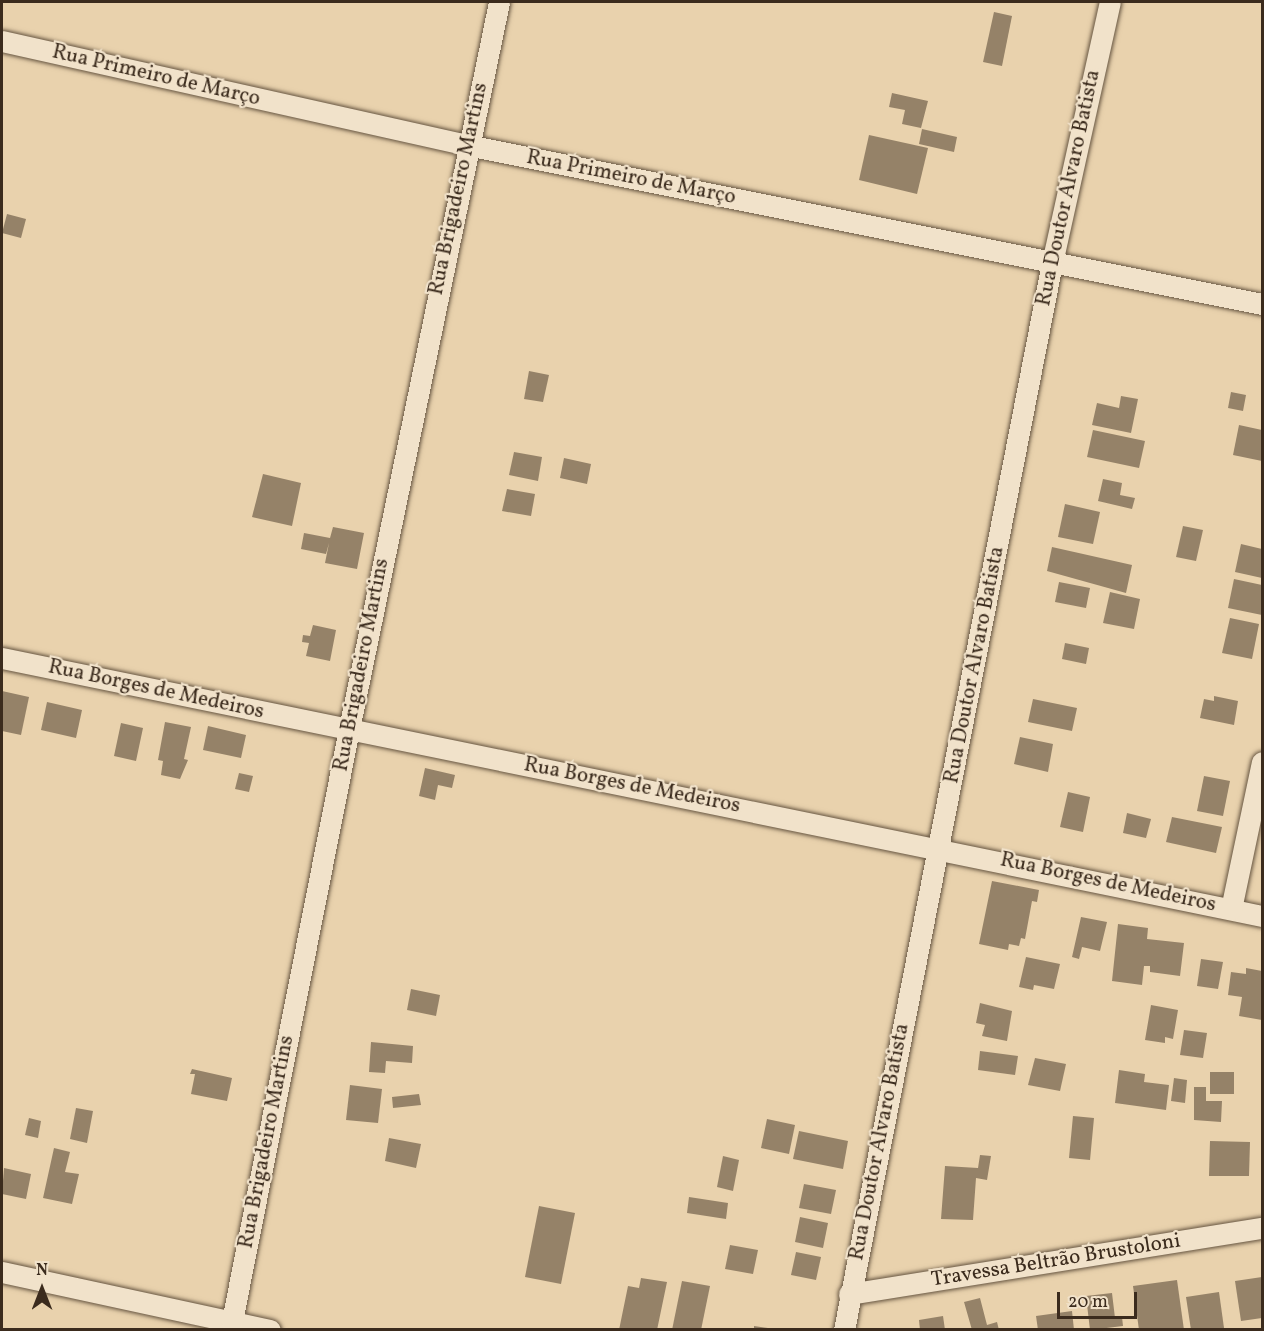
<!DOCTYPE html>
<meta charset="utf-8">
<style>
body{margin:0}
#map{position:relative;width:1264px;height:1331px;overflow:hidden;background:#e9d2ad;font-family:Vollkorn,serif}
div>[style]{position:absolute}
[style*='--x']{left:calc(var(--x)*1px);top:calc(var(--y)*1px);width:calc(var(--w)*1px);rotate:calc(var(--a)*1deg)}
.building>*{inset:0;background:#958268}
.roads{filter:drop-shadow(0 0 2px #665541) drop-shadow(0 0 2px #665541)}
.minor>*{height:21px;margin:-10.5px;padding:0 10.5px;transform-origin:10.5px;border-radius:10.5px;background:#f1e2ca}
span{translate:-50% -50%;white-space:nowrap;text-align:center;line-height:1.15;-webkit-text-stroke:4.5px #f1e2ca;paint-order:stroke}
.street-label{font-size:21px;color:#3b2b1d}
.frame{position:absolute;inset:0;border:3px solid #3b2b1d;pointer-events:none}
.north{position:absolute;left:12px;top:1259px;width:60px;height:60px;-webkit-text-stroke:4px #f1e2ca;paint-order:stroke;rotate:0deg;font-size:16px;font-weight:700;line-height:24px;text-align:center;color:#3b2b1d}
.north::after{content:'';display:block;margin:auto;width:21px;height:27px;background:#3b2b1d;clip-path:polygon(50% 0,100% 100%,50% 72%,0 100%)}
.scale{position:absolute;left:1057px;top:1292px;width:80px;height:27px;box-sizing:border-box;border:3px solid #3b2b1d;border-top:0;padding-left:8px;font-size:18px;line-height:21px;white-space:nowrap;color:#3b2b1d;-webkit-text-stroke:4px #f1e2ca;paint-order:stroke}
</style>
<div id="map">
<div class="building">
<i style="clip-path:polygon(994px 12px,1012px 16px,1002px 66px,983px 62px)"></i>
<i style="clip-path:polygon(892px 93px,928px 101px,921px 128px,902px 124px,905px 110px,889px 107px)"></i>
<i style="clip-path:polygon(922px 129px,957px 137px,954px 152px,919px 144px)"></i>
<i style="clip-path:polygon(869px 135px,928px 148px,917px 194px,859px 180px)"></i>
<i style="clip-path:polygon(7px 214px,26px 219px,21px 238px,2px 233px)"></i>
<i style="clip-path:polygon(529px 371px,549px 375px,543px 402px,524px 399px)"></i>
<i style="clip-path:polygon(1231px 392px,1246px 395px,1243px 411px,1228px 408px)"></i>
<i style="clip-path:polygon(1121px 396px,1138px 399px,1131px 433px,1092px 425px,1097px 403px,1119px 408px)"></i>
<i style="clip-path:polygon(1239px 425px,1262px 430px,1262px 461px,1233px 455px)"></i>
<i style="clip-path:polygon(1093px 430px,1145px 441px,1139px 468px,1087px 457px)"></i>
<i style="clip-path:polygon(514px 452px,542px 457px,538px 481px,509px 475px)"></i>
<i style="clip-path:polygon(564px 458px,591px 464px,587px 484px,560px 478px)"></i>
<i style="clip-path:polygon(263px 474px,301px 483px,292px 526px,252px 517px)"></i>
<i style="clip-path:polygon(1103px 479px,1122px 483px,1120px 495px,1135px 498px,1132px 509px,1098px 501px)"></i>
<i style="clip-path:polygon(507px 489px,535px 494px,531px 516px,502px 511px)"></i>
<i style="clip-path:polygon(1065px 504px,1100px 512px,1093px 544px,1058px 537px)"></i>
<i style="clip-path:polygon(1183px 526px,1203px 530px,1196px 561px,1176px 557px)"></i>
<i style="clip-path:polygon(333px 527px,364px 533px,357px 569px,325px 563px,329px 543px,326px 554px,301px 549px,304px 533px,330px 538px)"></i>
<i style="clip-path:polygon(1241px 544px,1262px 549px,1262px 578px,1235px 572px)"></i>
<i style="clip-path:polygon(1052px 547px,1132px 565px,1126px 593px,1047px 571px)"></i>
<i style="clip-path:polygon(1234px 579px,1262px 585px,1262px 615px,1228px 608px)"></i>
<i style="clip-path:polygon(1059px 582px,1090px 588px,1086px 608px,1055px 602px)"></i>
<i style="clip-path:polygon(1110px 592px,1140px 599px,1134px 629px,1103px 623px)"></i>
<i style="clip-path:polygon(1230px 618px,1259px 624px,1252px 659px,1222px 653px)"></i>
<i style="clip-path:polygon(313px 625px,336px 630px,330px 661px,306px 656px,309px 643px,302px 642px,303px 635px,310px 636px)"></i>
<i style="clip-path:polygon(1065px 643px,1089px 648px,1086px 664px,1062px 659px)"></i>
<i style="clip-path:polygon(2px 691px,29px 697px,21px 735px,2px 731px)"></i>
<i style="clip-path:polygon(1214px 696px,1238px 701px,1234px 725px,1200px 718px,1204px 699px,1214px 701px)"></i>
<i style="clip-path:polygon(1033px 699px,1077px 708px,1072px 731px,1028px 722px)"></i>
<i style="clip-path:polygon(47px 702px,82px 710px,76px 738px,41px 730px)"></i>
<i style="clip-path:polygon(165px 722px,191px 727px,184px 759px,188px 760px,180px 779px,161px 775px,163px 761px,158px 760px)"></i>
<i style="clip-path:polygon(121px 723px,143px 728px,136px 761px,114px 756px)"></i>
<i style="clip-path:polygon(208px 726px,246px 735px,241px 758px,203px 750px)"></i>
<i style="clip-path:polygon(1020px 737px,1053px 744px,1048px 772px,1014px 764px)"></i>
<i style="clip-path:polygon(425px 768px,455px 775px,452px 788px,438px 785px,435px 800px,419px 796px)"></i>
<i style="clip-path:polygon(239px 773px,253px 776px,249px 792px,235px 789px)"></i>
<i style="clip-path:polygon(1204px 776px,1230px 781px,1223px 816px,1197px 811px)"></i>
<i style="clip-path:polygon(1068px 792px,1090px 797px,1083px 832px,1060px 827px)"></i>
<i style="clip-path:polygon(1127px 813px,1151px 819px,1146px 838px,1123px 833px)"></i>
<i style="clip-path:polygon(1172px 817px,1222px 827px,1216px 853px,1166px 842px)"></i>
<i style="clip-path:polygon(992px 881px,1039px 890px,1037px 902px,1032px 901px,1025px 939px,1021px 938px,1019px 946px,1009px 944px,1008px 950px,979px 944px)"></i>
<i style="clip-path:polygon(1081px 917px,1107px 922px,1100px 951px,1082px 947px,1079px 959px,1072px 957px)"></i>
<i style="clip-path:polygon(1118px 924px,1148px 928px,1147px 939px,1184px 943px,1180px 976px,1150px 972px,1150px 966px,1144px 966px,1142px 985px,1112px 981px)"></i>
<i style="clip-path:polygon(1026px 957px,1060px 964px,1054px 989px,1034px 985px,1033px 990px,1019px 987px)"></i>
<i style="clip-path:polygon(1201px 959px,1223px 962px,1218px 989px,1197px 986px)"></i>
<i style="clip-path:polygon(1246px 968px,1262px 971px,1262px 1020px,1239px 1016px,1242px 997px,1228px 995px,1231px 972px,1246px 974px)"></i>
<i style="clip-path:polygon(411px 989px,440px 995px,436px 1016px,407px 1010px)"></i>
<i style="clip-path:polygon(980px 1003px,1012px 1011px,1007px 1041px,982px 1036px,985px 1025px,976px 1023px)"></i>
<i style="clip-path:polygon(1151px 1005px,1178px 1010px,1173px 1039px,1165px 1037px,1165px 1043px,1145px 1040px)"></i>
<i style="clip-path:polygon(1184px 1030px,1207px 1033px,1203px 1058px,1180px 1055px)"></i>
<i style="clip-path:polygon(371px 1042px,413px 1046px,412px 1063px,386px 1061px,385px 1073px,369px 1072px)"></i>
<i style="clip-path:polygon(980px 1051px,1018px 1056px,1015px 1075px,978px 1070px)"></i>
<i style="clip-path:polygon(1035px 1058px,1066px 1064px,1060px 1091px,1028px 1085px)"></i>
<i style="clip-path:polygon(192px 1069px,232px 1078px,227px 1101px,191px 1094px,195px 1074px,190px 1074px)"></i>
<i style="clip-path:polygon(1119px 1070px,1145px 1074px,1144px 1082px,1169px 1085px,1166px 1110px,1115px 1103px)"></i>
<i style="clip-path:polygon(1210px 1072px,1234px 1072px,1234px 1094px,1210px 1094px)"></i>
<i style="clip-path:polygon(1174px 1078px,1187px 1080px,1185px 1103px,1171px 1101px)"></i>
<i style="clip-path:polygon(350px 1085px,382px 1089px,378px 1123px,346px 1120px)"></i>
<i style="clip-path:polygon(1194px 1087px,1206px 1087px,1206px 1101px,1222px 1101px,1221px 1122px,1194px 1120px)"></i>
<i style="clip-path:polygon(419px 1094px,421px 1105px,393px 1108px,392px 1097px)"></i>
<i style="clip-path:polygon(76px 1108px,93px 1111px,87px 1143px,70px 1139px)"></i>
<i style="clip-path:polygon(1073px 1116px,1094px 1118px,1090px 1160px,1069px 1158px)"></i>
<i style="clip-path:polygon(29px 1118px,41px 1121px,38px 1138px,25px 1135px)"></i>
<i style="clip-path:polygon(767px 1119px,795px 1125px,789px 1154px,761px 1148px)"></i>
<i style="clip-path:polygon(799px 1131px,848px 1141px,843px 1169px,793px 1159px)"></i>
<i style="clip-path:polygon(389px 1138px,421px 1144px,416px 1168px,385px 1161px)"></i>
<i style="clip-path:polygon(1210px 1141px,1250px 1142px,1249px 1176px,1209px 1176px)"></i>
<i style="clip-path:polygon(54px 1148px,70px 1152px,65px 1172px,79px 1174px,72px 1204px,43px 1198px)"></i>
<i style="clip-path:polygon(980px 1155px,991px 1156px,987px 1180px,976px 1178px,973px 1220px,941px 1219px,945px 1166px,978px 1168px)"></i>
<i style="clip-path:polygon(723px 1156px,739px 1160px,733px 1191px,717px 1187px)"></i>
<i style="clip-path:polygon(4px 1168px,31px 1174px,26px 1199px,2px 1194px)"></i>
<i style="clip-path:polygon(804px 1184px,836px 1190px,831px 1214px,799px 1208px)"></i>
<i style="clip-path:polygon(689px 1197px,728px 1203px,726px 1219px,687px 1213px)"></i>
<i style="clip-path:polygon(539px 1206px,575px 1213px,561px 1284px,525px 1277px)"></i>
<i style="clip-path:polygon(800px 1217px,828px 1223px,823px 1248px,795px 1242px)"></i>
<i style="clip-path:polygon(730px 1245px,758px 1250px,753px 1274px,725px 1269px)"></i>
<i style="clip-path:polygon(796px 1252px,821px 1257px,816px 1280px,791px 1275px)"></i>
<i style="clip-path:polygon(1262px 1277px,1262px 1318px,1241px 1321px,1235px 1281px)"></i>
<i style="clip-path:polygon(641px 1278px,667px 1282px,657px 1330px,619px 1330px,628px 1286px,639px 1288px)"></i>
<i style="clip-path:polygon(1177px 1280px,1184px 1330px,1139px 1330px,1133px 1286px)"></i>
<i style="clip-path:polygon(682px 1281px,710px 1286px,701px 1330px,672px 1330px)"></i>
<i style="clip-path:polygon(1219px 1292px,1224px 1328px,1191px 1330px,1186px 1297px)"></i>
<i style="clip-path:polygon(1112px 1293px,1115px 1318px,1122px 1317px,1123px 1326px,1090px 1330px,1086px 1296px)"></i>
<i style="clip-path:polygon(980px 1298px,987px 1325px,997px 1322px,999px 1330px,972px 1330px,964px 1302px)"></i>
<i style="clip-path:polygon(1072px 1311px,1074px 1330px,1038px 1330px,1036px 1316px)"></i>
<i style="clip-path:polygon(943px 1316px,945px 1330px,920px 1330px,919px 1320px)"></i>
<i style="clip-path:polygon(754px 1326px,768px 1328px,768px 1330px,754px 1330px)"></i>
</div>
<div class="roads">
<div class="minor">
<i style="--x:2;--y:41;--w:476;--a:12.6"></i>
<i style="--x:467;--y:145;--w:811;--a:11.31"></i>
<i style="--x:2;--y:658;--w:1286;--a:11.57"></i>
<i style="--x:1231;--y:909;--w:150;--a:-78.1"></i>
<i style="--x:2;--y:1272;--w:274;--a:12.2"></i>
<i style="--x:849;--y:1294;--w:418;--a:-9.1"></i>
<i style="--x:234;--y:1330;--w:9;--a:-103"></i>
<i style="--x:232;--y:1321;--w:603;--a:-78.82"></i>
<i style="--x:349;--y:729;--w:742;--a:-78.34"></i>
<i style="--x:844;--y:1330;--w:1087;--a:-78.97"></i>
<i style="--x:1052;--y:263;--w:267;--a:-77.5"></i>
</div>
</div>
<div class="street-label">
<span style="left:156px;top:76px;rotate:13deg">Rua Primeiro de Março</span>
<span style="left:631px;top:178px;rotate:11deg">Rua Primeiro de Março</span>
<span style="left:1069px;top:188px;rotate:-78deg">Rua Doutor Alvaro Batista</span>
<span style="left:459px;top:189px;rotate:-78deg">Rua Brigadeiro Martins</span>
<span style="left:362px;top:665px;rotate:-79deg">Rua Brigadeiro Martins</span>
<span style="left:975px;top:665px;rotate:-79deg">Rua Doutor Alvaro Batista</span>
<span style="left:156px;top:690px;rotate:12deg">Rua Borges de Medeiros</span>
<span style="left:632px;top:786px;rotate:11deg">Rua Borges de Medeiros</span>
<span style="left:1108px;top:883px;rotate:12deg">Rua Borges de Medeiros</span>
<span style="left:267px;top:1142px;rotate:-79deg">Rua Brigadeiro Martins</span>
<span style="left:880px;top:1142px;rotate:-79deg">Rua Doutor Alvaro Batista</span>
<span style="left:1056px;top:1261px;rotate:-9deg">Travessa Beltrão Brustoloni</span>
</div>
<div class="frame"></div>
<div class="north">N</div>
<div class="scale">20 m</div>
</div>
